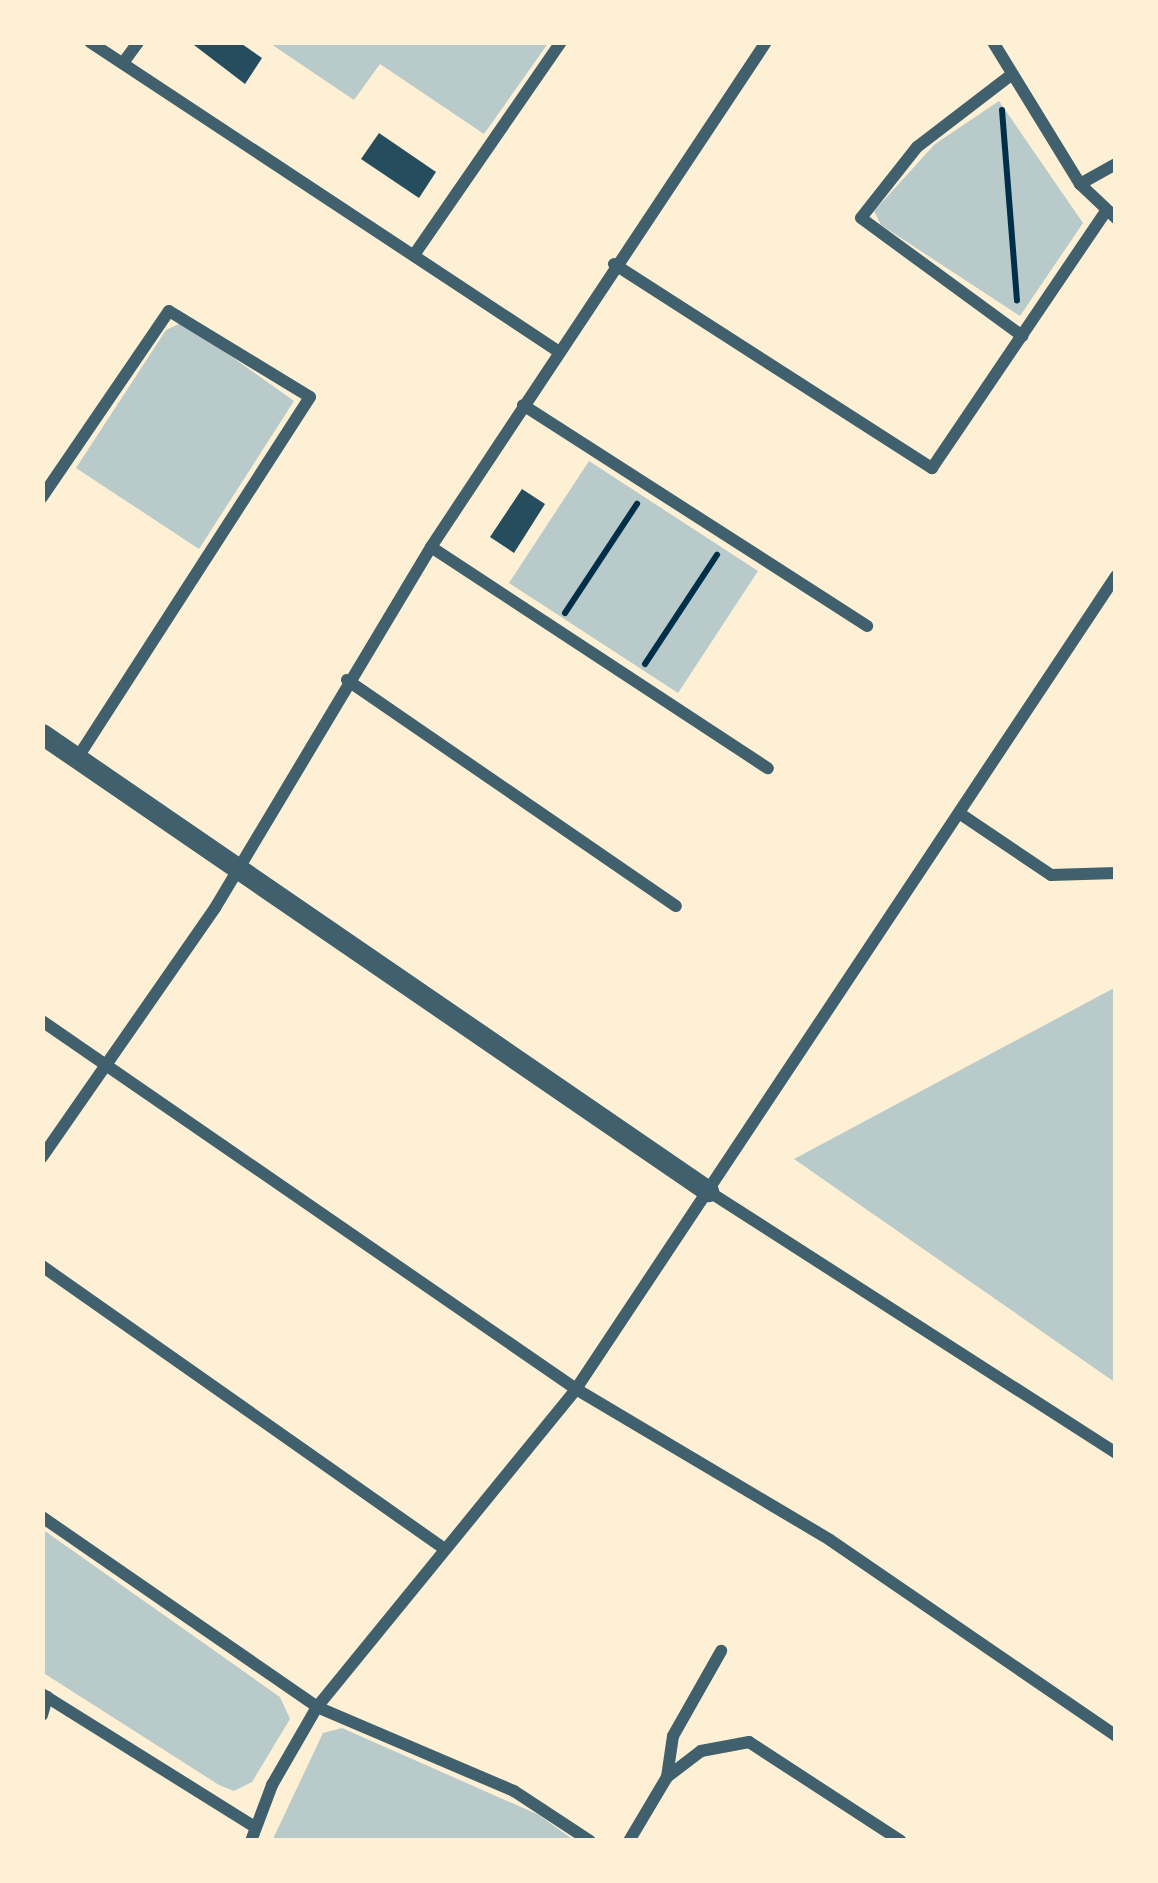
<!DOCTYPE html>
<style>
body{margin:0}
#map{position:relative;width:1158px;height:1883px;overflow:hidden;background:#fdf0d5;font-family:"Noto Sans",sans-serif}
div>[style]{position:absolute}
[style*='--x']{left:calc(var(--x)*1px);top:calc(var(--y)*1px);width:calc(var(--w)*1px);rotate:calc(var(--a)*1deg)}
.green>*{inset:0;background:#b9caca}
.building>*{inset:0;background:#264d5e}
.path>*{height:6px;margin:-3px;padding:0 3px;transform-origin:3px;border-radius:3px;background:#003049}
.minor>*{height:12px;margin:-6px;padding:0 6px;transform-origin:6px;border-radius:6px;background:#3f606c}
.tertiary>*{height:21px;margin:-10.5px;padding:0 10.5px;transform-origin:10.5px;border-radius:10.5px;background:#3f606c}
span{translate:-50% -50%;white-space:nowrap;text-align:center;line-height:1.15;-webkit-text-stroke:12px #fdf0d5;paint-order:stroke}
.frame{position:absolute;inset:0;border:45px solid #fdf0d5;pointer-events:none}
</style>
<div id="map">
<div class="green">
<i style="clip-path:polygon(268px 42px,549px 42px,484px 134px,380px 64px,354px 100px)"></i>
<i style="clip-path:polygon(999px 101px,1083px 223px,1020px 316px,881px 225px,874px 211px,935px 144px)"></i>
<i style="clip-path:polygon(183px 322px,294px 401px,199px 549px,76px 468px,166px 330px)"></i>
<i style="clip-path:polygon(589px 461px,758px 571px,678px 693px,509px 583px)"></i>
<i style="clip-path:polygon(1116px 987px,1116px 1383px,794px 1159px)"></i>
<i style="clip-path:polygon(42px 1529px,280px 1697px,290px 1719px,252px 1782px,234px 1791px,219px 1785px,42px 1672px)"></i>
<i style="clip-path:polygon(342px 1728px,539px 1815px,575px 1841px,272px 1841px,323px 1733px)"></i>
</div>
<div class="building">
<i style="clip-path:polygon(190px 42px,239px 42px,262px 58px,245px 84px)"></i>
<i style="clip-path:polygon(379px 133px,436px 172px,419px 198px,361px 159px)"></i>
<i style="clip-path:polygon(522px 489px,545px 504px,514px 553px,490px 537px)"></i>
</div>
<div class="path">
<i style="--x:1002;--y:110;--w:191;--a:85.5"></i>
<i style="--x:565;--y:613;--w:131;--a:-56.6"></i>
<i style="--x:645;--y:664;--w:131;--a:-56.6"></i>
</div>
<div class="minor">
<i style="--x:90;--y:42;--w:561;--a:33.44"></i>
<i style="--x:993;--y:42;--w:167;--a:58.5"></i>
<i style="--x:1080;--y:184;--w:50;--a:43.4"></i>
<i style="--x:123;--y:63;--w:26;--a:-54"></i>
<i style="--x:1011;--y:75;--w:118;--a:142.5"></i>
<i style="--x:917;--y:147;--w:90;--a:128.3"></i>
<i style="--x:861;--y:218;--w:200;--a:36.2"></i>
<i style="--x:1080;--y:184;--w:41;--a:-29.1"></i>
<i style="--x:414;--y:255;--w:259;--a:-55.4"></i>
<i style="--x:614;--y:264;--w:378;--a:32.7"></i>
<i style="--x:932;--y:468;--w:310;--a:-55.9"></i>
<i style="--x:523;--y:405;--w:409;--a:32.7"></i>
<i style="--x:42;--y:497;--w:225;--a:-55.7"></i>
<i style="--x:169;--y:311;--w:165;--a:31.4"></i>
<i style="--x:310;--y:397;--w:430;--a:122.8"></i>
<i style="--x:431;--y:547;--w:403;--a:33.3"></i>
<i style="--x:347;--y:680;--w:399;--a:34.5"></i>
<i style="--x:959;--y:813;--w:111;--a:34"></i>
<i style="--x:1051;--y:875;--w:65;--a:-1.8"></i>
<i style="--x:42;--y:1021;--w:649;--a:34.57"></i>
<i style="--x:576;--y:1389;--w:295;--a:30.7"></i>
<i style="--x:830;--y:1540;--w:347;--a:34.4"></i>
<i style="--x:42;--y:1157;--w:303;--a:-55.2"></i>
<i style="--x:215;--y:908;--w:421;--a:-59.1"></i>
<i style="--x:431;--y:547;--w:606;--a:-56.44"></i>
<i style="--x:708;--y:1191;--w:485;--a:32.7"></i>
<i style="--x:42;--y:1266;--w:492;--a:35.1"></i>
<i style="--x:42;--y:1517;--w:334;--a:34.6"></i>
<i style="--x:317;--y:1707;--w:214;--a:23.1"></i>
<i style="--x:514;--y:1791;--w:91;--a:33.3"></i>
<i style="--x:42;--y:1694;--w:251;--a:32"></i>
<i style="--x:42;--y:1715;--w:19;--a:-74"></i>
<i style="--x:667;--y:1777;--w:43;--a:-37.4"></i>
<i style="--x:701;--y:1751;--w:49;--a:-10.6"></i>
<i style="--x:749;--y:1742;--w:181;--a:33.1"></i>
<i style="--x:251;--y:1841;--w:60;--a:-69.4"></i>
<i style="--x:272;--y:1785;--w:90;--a:-60"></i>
<i style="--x:317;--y:1707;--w:410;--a:-50.8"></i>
<i style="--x:576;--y:1389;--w:976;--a:-56.41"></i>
<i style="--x:629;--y:1841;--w:74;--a:-59.3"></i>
<i style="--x:667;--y:1777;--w:41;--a:-81.7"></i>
<i style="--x:673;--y:1736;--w:98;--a:-60.5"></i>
</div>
<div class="tertiary">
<i style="--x:42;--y:734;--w:808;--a:34.46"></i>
</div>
<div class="frame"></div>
</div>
